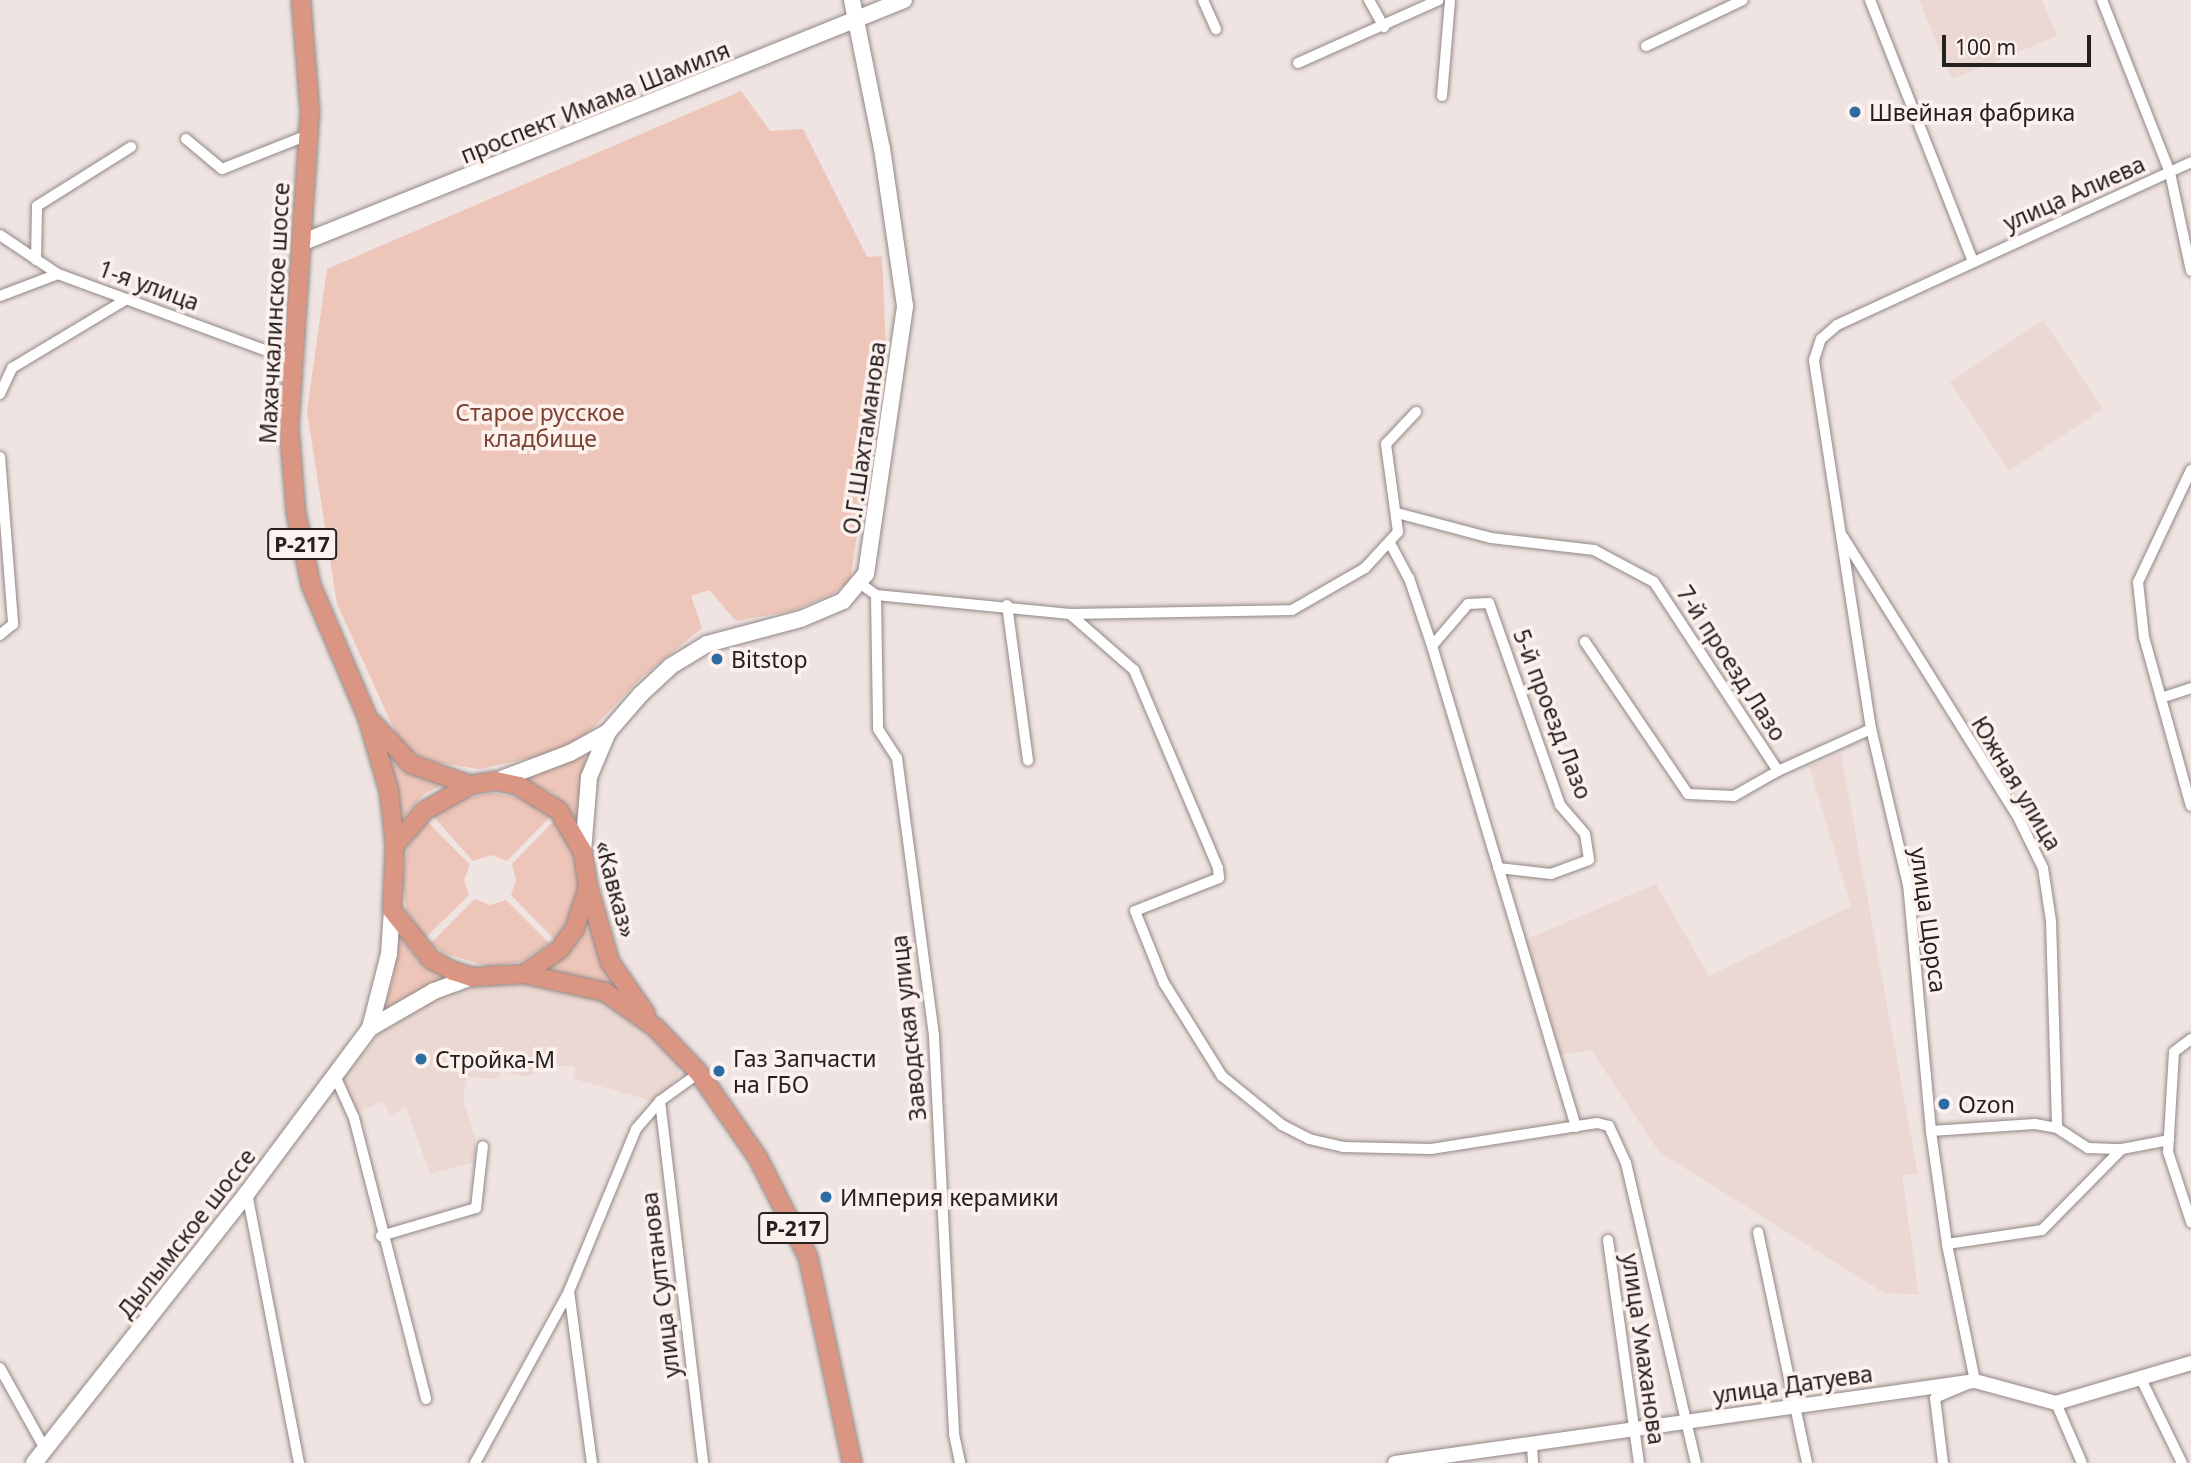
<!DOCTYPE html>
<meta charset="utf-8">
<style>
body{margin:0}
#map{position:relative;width:2191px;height:1463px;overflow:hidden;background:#efe4e1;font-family:"Noto Sans",sans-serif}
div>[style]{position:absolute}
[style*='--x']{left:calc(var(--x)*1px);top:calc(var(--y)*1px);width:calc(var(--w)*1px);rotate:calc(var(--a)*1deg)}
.built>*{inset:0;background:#ecd8d2}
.green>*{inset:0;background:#edc5b9}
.roads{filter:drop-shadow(0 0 2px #918784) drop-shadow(0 0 2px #918784)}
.minor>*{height:10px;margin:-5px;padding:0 5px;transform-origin:5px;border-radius:5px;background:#fff}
.tertiary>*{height:14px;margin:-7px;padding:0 7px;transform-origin:7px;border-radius:7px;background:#fff}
.secondary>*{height:16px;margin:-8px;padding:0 8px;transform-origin:8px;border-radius:8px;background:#fff}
.trunk>*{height:18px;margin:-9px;padding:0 9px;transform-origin:9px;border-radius:9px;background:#da9683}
.dots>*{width:19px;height:19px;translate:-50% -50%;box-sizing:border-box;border:4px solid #fdf1ee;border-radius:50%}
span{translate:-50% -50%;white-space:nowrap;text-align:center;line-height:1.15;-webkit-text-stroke:7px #fdf1ee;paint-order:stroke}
.shield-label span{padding:2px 5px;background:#fdf1ee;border:2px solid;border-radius:5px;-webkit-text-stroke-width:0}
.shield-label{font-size:21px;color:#252120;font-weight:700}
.street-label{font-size:23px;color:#252120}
.poi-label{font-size:23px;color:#252120}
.left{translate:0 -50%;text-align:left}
.park-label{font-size:23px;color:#7c4332}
.scale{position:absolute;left:1942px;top:35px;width:149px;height:32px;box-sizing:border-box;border:4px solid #252120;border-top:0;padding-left:9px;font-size:21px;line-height:24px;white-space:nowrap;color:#252120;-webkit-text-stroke:5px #fdf1ee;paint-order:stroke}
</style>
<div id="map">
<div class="built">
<i style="clip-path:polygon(1919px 0,2042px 0,2057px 36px,1952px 79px)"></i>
<i style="clip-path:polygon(2043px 320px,2103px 409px,2009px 471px,1950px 382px)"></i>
<i style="clip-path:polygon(1841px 754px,1918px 1174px,1902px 1175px,1919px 1295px,1884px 1293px,1659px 1152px,1591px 1050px,1560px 1055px,1525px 940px,1656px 884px,1709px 976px,1851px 906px,1809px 766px)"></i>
<i style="clip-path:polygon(554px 983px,599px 994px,625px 1010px,677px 1061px,679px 1076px,656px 1102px,574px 1079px,575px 1066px,548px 1066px,527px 1077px,501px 1071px,499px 1079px,467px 1077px,463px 1099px,475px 1138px,475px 1162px,430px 1174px,406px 1107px,391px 1115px,382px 1101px,356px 1114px,342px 1080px,392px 1019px,434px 997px,484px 985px)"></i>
</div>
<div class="green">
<i style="clip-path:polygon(741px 91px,770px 131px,803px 129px,867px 257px,882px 256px,886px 349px,850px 580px,831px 595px,792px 611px,736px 621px,709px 590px,691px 596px,702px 628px,642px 677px,588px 733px,554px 753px,479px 769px,434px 762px,412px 752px,398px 738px,337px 604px,307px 411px,327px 269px)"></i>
<i style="clip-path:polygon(382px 747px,446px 783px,424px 794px,400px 821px)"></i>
<i style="clip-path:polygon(582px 756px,587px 760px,577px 819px,552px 793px,524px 780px)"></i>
<i style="clip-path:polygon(492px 793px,524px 799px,551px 816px,507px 861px,491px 855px,473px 861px,433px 816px,460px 799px)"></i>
<i style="clip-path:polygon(426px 820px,470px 865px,464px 880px,469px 895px,425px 938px,407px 911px,402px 879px,408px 847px)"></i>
<i style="clip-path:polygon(554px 821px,572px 848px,579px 880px,573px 912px,555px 940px,511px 895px,516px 880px,512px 864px)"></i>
<i style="clip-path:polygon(475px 899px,490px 905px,506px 900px,549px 943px,522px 961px,490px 967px,444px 953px,431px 943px)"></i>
<i style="clip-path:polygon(590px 919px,628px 997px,590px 979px,541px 972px,573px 947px)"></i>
<i style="clip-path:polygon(396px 931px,418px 960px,453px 978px,389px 1010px,384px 1008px,394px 975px)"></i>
</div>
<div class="roads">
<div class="minor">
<i style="--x:1203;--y:0;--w:32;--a:66"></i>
<i style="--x:1369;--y:0;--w:31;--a:61"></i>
<i style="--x:1870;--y:0;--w:281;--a:68.5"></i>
<i style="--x:2102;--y:0;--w:186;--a:68.5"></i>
<i style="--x:2170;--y:173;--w:100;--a:77.9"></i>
<i style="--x:1646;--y:46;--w:107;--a:-25.4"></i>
<i style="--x:1298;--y:63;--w:154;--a:-24.1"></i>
<i style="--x:1442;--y:96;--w:96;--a:-85.2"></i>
<i style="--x:186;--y:139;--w:47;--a:39.8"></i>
<i style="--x:222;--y:169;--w:92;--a:-21.6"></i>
<i style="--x:0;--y:235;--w:70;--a:33.9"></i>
<i style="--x:58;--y:274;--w:249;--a:20.2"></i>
<i style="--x:36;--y:260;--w:54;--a:-88.9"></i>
<i style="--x:37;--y:206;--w:111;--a:-32.1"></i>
<i style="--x:0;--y:296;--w:62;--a:-20.8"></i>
<i style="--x:0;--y:394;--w:29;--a:-65"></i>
<i style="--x:12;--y:368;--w:134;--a:-31"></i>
<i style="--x:0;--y:457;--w:168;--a:85.5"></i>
<i style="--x:13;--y:624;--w:17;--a:140"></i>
<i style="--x:2191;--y:470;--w:124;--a:115.3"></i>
<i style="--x:2138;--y:582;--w:55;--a:83.8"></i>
<i style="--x:2144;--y:637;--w:175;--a:74.5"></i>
<i style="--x:1397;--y:513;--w:97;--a:14.9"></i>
<i style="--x:1491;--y:538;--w:104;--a:6.6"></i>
<i style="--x:1594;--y:550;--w:68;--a:28.1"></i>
<i style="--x:1654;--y:582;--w:226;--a:56.7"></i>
<i style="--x:1778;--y:771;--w:51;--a:150.4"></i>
<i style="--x:1734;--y:796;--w:46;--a:-177.5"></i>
<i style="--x:1688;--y:794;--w:184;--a:-124.1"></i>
<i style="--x:1843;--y:537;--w:328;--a:58"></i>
<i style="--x:2017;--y:815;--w:59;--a:63.9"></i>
<i style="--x:2043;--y:868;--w:54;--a:81.4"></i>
<i style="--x:2051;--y:921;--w:207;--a:88.3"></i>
<i style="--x:1390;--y:543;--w:40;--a:62"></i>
<i style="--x:1409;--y:578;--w:72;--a:71.3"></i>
<i style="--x:1432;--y:646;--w:502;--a:73.33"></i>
<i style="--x:861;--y:584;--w:19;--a:36"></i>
<i style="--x:876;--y:595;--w:195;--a:5.6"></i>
<i style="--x:1070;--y:614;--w:222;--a:-1"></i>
<i style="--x:1292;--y:610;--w:84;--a:-29.9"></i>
<i style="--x:1365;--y:568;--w:49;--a:-47.5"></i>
<i style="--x:1398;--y:532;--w:89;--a:-97.8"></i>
<i style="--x:1386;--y:444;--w:44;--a:-46.8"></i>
<i style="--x:876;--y:595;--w:134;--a:89.1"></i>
<i style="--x:878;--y:729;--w:35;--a:57"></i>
<i style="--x:897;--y:758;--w:281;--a:82.4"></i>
<i style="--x:934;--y:1037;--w:398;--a:87.1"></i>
<i style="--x:954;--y:1434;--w:30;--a:78"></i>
<i style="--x:1007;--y:605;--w:157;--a:82.3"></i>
<i style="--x:1070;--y:614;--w:85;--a:41.2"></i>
<i style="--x:1134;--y:670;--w:215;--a:67"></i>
<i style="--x:1218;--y:868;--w:10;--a:84"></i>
<i style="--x:1219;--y:878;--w:90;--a:158.6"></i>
<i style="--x:1135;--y:911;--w:78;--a:68.1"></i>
<i style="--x:1164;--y:983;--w:110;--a:58.1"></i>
<i style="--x:1222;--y:1076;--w:77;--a:39.2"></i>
<i style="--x:1282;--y:1125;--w:30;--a:27"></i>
<i style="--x:1309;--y:1139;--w:35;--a:13"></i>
<i style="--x:1343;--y:1147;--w:88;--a:1.3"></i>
<i style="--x:1431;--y:1149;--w:168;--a:-8.9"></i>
<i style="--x:1597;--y:1123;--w:12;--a:14"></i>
<i style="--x:1609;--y:1126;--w:41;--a:65.3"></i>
<i style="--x:1626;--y:1163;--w:308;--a:76.9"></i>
<i style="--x:1432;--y:646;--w:55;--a:-49.4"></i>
<i style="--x:1468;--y:604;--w:21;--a:-3"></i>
<i style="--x:1489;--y:603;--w:214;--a:70.6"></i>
<i style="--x:1560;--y:805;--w:38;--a:49"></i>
<i style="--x:1585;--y:834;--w:26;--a:81"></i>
<i style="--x:1589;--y:860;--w:40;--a:159.8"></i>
<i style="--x:1551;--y:874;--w:53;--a:-173.5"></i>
<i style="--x:2161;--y:698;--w:32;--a:-18"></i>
<i style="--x:1778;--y:771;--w:102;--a:-24.3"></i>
<i style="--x:2191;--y:1039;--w:21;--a:143"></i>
<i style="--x:2174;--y:1052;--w:100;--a:93.4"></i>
<i style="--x:2168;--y:1152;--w:74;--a:71.8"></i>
<i style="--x:336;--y:1078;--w:44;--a:65.8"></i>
<i style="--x:354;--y:1118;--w:290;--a:75.6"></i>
<i style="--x:660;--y:1101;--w:365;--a:83.2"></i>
<i style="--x:1931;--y:1131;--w:104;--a:-3.9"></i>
<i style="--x:2035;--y:1124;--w:22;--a:10"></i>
<i style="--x:2057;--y:1128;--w:37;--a:33"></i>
<i style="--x:2088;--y:1148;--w:34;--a:2"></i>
<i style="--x:2122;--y:1149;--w:48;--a:-10.8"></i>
<i style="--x:247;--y:1193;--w:275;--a:79.1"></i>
<i style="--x:1758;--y:1232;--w:236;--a:78"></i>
<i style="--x:381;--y:1236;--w:99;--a:-16.4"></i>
<i style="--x:476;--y:1208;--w:62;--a:-83.6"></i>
<i style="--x:1608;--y:1240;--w:225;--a:82.1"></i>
<i style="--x:1947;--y:1244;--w:96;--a:-8.4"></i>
<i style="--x:2042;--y:1230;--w:114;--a:-45.4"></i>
<i style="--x:569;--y:1291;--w:174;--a:82.4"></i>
<i style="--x:0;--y:1368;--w:93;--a:60.9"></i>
<i style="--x:2141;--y:1379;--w:93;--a:64"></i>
<i style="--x:2056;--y:1403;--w:65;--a:66.6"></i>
<i style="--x:1532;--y:1444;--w:19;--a:87"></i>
<i style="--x:475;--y:1463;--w:196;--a:-61.3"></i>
<i style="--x:569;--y:1291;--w:175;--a:-67.5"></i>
<i style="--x:636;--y:1129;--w:37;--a:-49"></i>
<i style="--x:660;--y:1101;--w:48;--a:-35.7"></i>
<i style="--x:1943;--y:1463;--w:65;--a:-97"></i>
<i style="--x:1935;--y:1398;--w:43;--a:-23"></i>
<i style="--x:1975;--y:1381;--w:140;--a:-101.6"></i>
<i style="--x:1947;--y:1244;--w:114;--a:-98.1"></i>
<i style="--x:1931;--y:1131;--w:247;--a:-95.3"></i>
<i style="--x:1908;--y:885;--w:160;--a:-103.3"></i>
<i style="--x:1871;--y:729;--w:373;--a:-98.8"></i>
<i style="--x:1814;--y:360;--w:22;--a:-72"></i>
<i style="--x:1821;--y:339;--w:21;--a:-41"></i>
<i style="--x:1837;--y:325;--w:390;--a:-24.7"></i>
</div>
<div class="tertiary">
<i style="--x:1395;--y:1463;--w:586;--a:-8.05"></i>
<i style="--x:1975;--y:1381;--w:84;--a:15.2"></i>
<i style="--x:2056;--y:1403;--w:141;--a:-16.5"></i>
</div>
<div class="secondary">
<i style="--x:301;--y:243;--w:650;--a:-21.95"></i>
<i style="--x:496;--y:781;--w:79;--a:-20.7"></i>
<i style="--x:570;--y:753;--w:43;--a:-28.9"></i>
<i style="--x:583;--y:852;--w:75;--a:-85.4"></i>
<i style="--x:589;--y:777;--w:49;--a:-67.1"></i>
<i style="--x:608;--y:732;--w:49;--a:-49.1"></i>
<i style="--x:640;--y:695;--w:42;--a:-43.1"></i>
<i style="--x:671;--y:666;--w:42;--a:-31.4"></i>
<i style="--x:707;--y:644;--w:97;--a:-14.9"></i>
<i style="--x:801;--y:619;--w:46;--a:-23.2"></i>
<i style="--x:843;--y:601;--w:35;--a:-50"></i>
<i style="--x:866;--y:574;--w:271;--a:-81.7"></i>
<i style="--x:905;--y:306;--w:159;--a:-98.3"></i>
<i style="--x:882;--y:149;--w:152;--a:-101.4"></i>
<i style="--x:370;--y:1028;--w:74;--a:-30"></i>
<i style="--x:434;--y:991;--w:40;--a:-20.2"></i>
<i style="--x:34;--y:1463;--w:344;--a:-51.7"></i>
<i style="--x:247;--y:1193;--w:206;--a:-53.3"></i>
<i style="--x:370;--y:1028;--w:76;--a:-75.6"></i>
<i style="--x:389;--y:954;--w:44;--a:-86.1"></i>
</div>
<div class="trunk">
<i style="--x:301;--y:0;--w:111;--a:85.4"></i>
<i style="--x:310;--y:111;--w:316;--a:93.8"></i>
<i style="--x:289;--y:426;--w:87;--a:85.4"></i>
<i style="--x:296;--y:513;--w:74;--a:78.2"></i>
<i style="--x:311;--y:585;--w:142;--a:66.9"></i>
<i style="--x:367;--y:716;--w:78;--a:73.7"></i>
<i style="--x:389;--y:791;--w:54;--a:83.7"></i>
<i style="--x:395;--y:845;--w:65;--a:92.6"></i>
<i style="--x:392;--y:910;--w:63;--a:51.5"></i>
<i style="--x:431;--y:959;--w:25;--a:29"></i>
<i style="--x:453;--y:971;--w:20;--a:18"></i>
<i style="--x:472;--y:977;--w:52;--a:-3.3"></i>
<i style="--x:524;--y:974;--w:83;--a:12.5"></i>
<i style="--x:605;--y:992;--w:62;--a:35.2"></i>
<i style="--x:656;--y:1028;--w:62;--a:46.3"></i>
<i style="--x:699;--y:1073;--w:103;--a:55.2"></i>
<i style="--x:758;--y:1158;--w:111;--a:63.2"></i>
<i style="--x:808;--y:1257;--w:211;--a:77.9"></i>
<i style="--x:373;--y:723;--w:56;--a:47.2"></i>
<i style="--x:411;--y:764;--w:63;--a:19.6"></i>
<i style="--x:470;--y:785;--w:26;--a:-9"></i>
<i style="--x:496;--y:781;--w:24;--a:12"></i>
<i style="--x:519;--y:786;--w:47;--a:32"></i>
<i style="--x:559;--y:811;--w:48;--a:59.7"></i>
<i style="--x:583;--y:852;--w:34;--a:82"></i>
<i style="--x:588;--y:886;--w:79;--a:73.9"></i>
<i style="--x:610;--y:962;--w:63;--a:55.3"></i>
<i style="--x:395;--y:845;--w:45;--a:-49.5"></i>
<i style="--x:424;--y:811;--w:53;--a:-29.5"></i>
<i style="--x:524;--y:974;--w:44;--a:-34.8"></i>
<i style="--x:560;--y:949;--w:24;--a:-54"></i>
<i style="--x:574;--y:930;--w:41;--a:-71.6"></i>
</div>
</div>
<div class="dots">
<i style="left:1855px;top:112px;background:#2c6ca3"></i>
<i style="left:717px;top:659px;background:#2c6ca3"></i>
<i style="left:421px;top:1059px;background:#2c6ca3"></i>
<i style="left:719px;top:1071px;background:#2c6ca3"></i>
<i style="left:1944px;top:1104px;background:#2c6ca3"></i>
<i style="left:826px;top:1197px;background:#2c6ca3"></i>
</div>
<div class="shield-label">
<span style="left:302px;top:544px">Р-217</span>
<span style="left:793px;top:1228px">Р-217</span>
</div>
<div class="street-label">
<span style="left:595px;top:102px;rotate:-22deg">проспект Имама Шамиля</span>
<span style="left:2074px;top:193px;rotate:-24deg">улица Алиева</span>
<span style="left:149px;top:285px;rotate:20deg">1-я улица</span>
<span style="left:274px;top:313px;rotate:-87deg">Махачкалинское шоссе</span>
<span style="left:864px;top:438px;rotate:-82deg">О.Г.Шахтаманова</span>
<span style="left:1732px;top:663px;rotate:57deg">7-й проезд Лазо</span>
<span style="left:1553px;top:714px;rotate:69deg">5-й проезд Лазо</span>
<span style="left:2017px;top:783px;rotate:59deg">Южная улица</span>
<span style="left:616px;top:889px;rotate:75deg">«Кавказ»</span>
<span style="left:1929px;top:920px;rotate:82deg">улица Щорса</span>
<span style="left:908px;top:1028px;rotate:-96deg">Заводская улица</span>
<span style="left:186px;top:1233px;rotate:-52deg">Дылымское шоссе</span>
<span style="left:660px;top:1285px;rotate:-97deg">улица Султанова</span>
<span style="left:1644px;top:1349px;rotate:82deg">улица Умаханова</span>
<span style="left:1793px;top:1384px;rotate:-8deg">улица Датуева</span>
</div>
<div class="poi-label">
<span class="left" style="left:1869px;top:112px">Швейная фабрика</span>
<span class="left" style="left:731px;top:659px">Bitstop</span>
<span class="left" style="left:733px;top:1071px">Газ Запчасти<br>на ГБО</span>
<span class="left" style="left:435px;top:1059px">Стройка-М</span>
<span class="left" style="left:1958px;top:1104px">Ozon</span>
<span class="left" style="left:840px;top:1197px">Империя керамики</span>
</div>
<div class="park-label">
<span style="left:540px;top:425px">Старое русское<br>кладбище</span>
</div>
<div class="scale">100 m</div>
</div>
